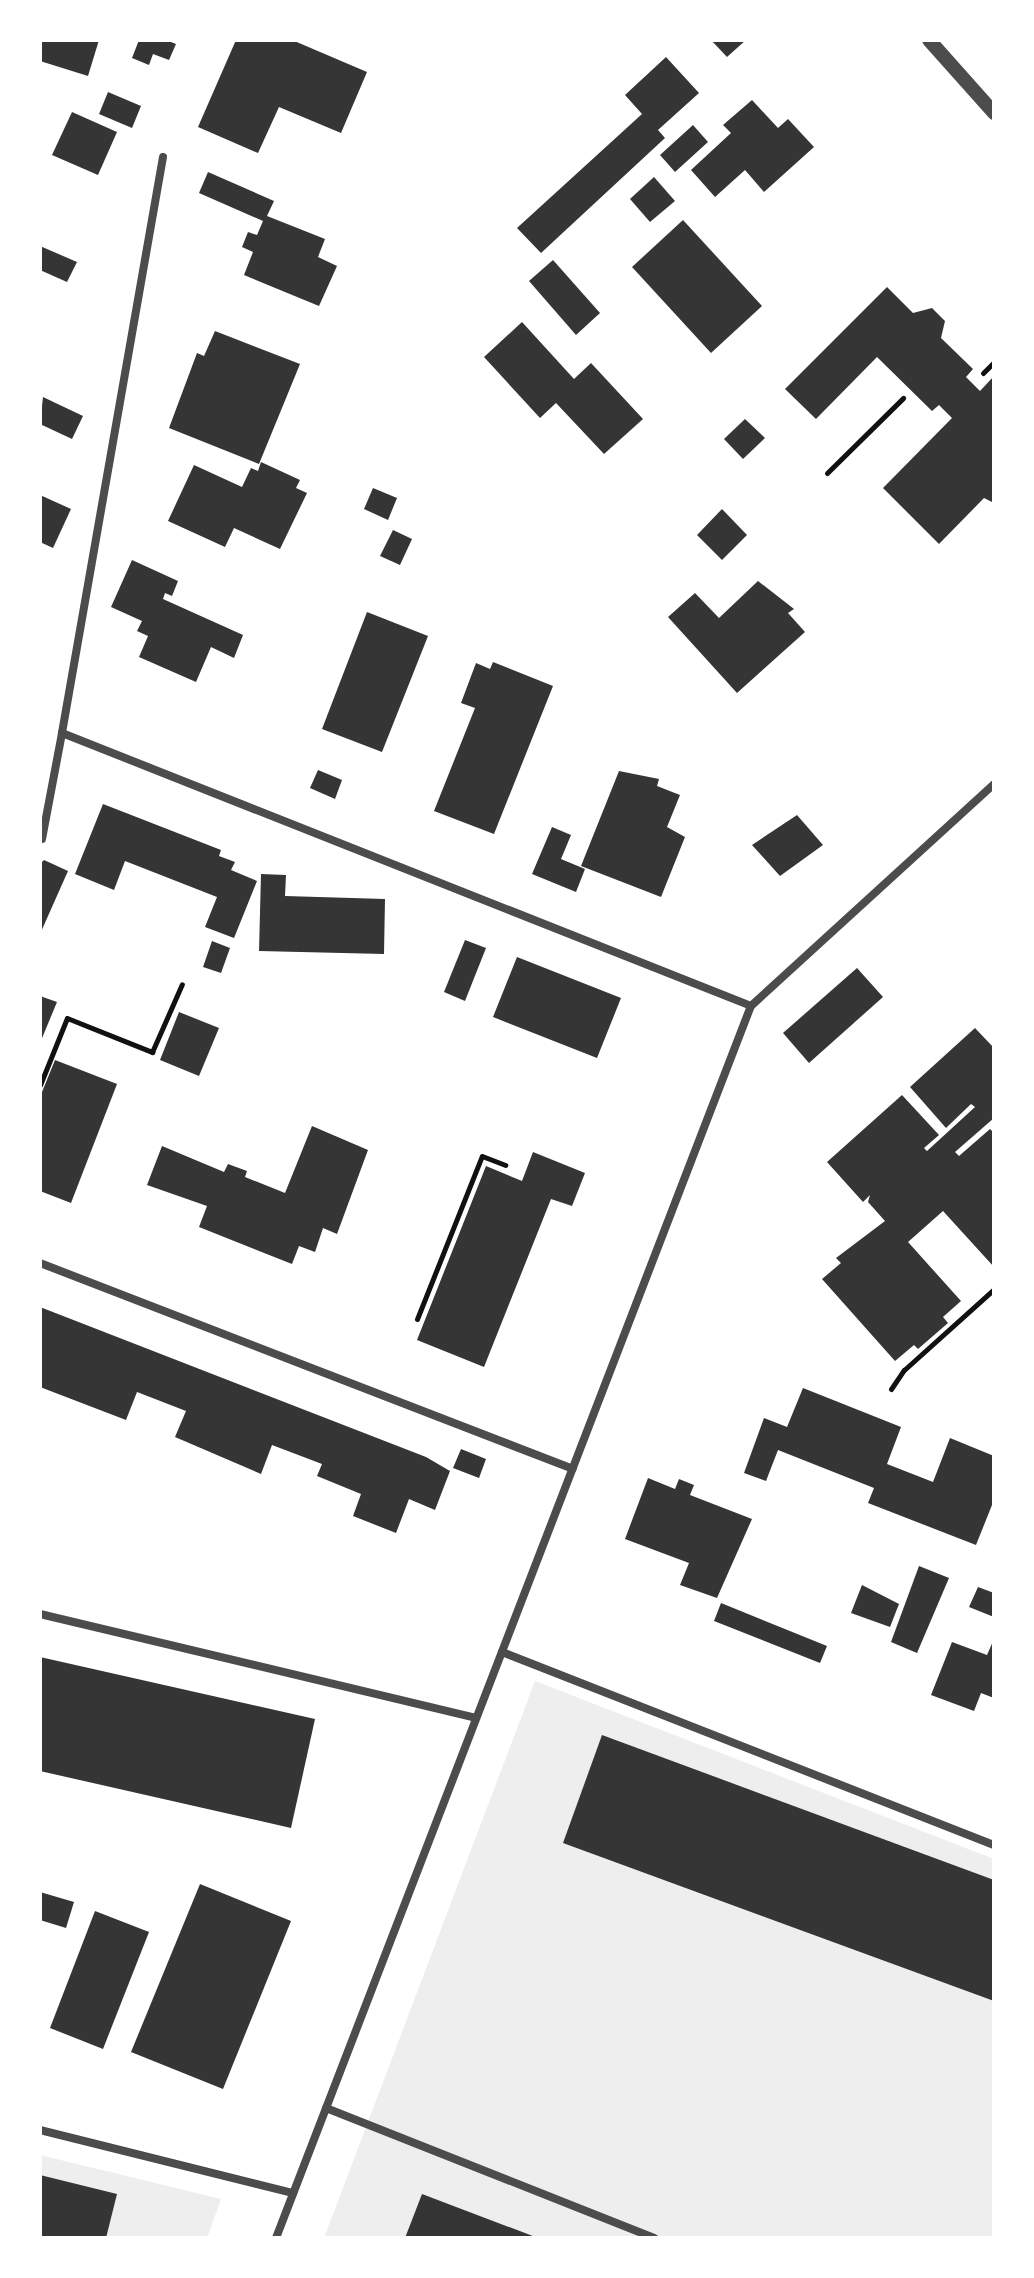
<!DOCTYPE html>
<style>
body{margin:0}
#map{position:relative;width:1034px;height:2278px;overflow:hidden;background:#fff;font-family:"DejaVu Sans",sans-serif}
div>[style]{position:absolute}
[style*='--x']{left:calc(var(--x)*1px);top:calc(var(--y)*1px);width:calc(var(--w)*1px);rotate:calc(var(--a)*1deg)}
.green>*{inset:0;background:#eee}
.building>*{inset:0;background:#353535}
.path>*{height:5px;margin:-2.5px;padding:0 2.5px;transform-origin:2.5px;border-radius:2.5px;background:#111}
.minor>*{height:8px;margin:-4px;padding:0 4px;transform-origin:4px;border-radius:4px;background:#4c4c4c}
.tertiary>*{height:14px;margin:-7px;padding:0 7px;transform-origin:7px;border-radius:7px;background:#4c4c4c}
span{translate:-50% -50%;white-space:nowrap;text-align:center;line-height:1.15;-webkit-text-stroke:8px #fff;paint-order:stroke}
.frame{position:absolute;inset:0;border:42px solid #fff;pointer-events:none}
</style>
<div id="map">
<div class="green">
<i style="clip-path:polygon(535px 1681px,994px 1859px,994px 2238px,324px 2238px)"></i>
<i style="clip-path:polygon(40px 2155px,221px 2199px,207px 2238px,40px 2238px)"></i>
</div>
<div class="building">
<i style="clip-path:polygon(40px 40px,99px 40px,88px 76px,40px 61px)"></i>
<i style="clip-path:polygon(139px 40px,166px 40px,176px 44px,169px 60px,153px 54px,149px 65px,132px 58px)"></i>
<i style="clip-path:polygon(236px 40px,292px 40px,367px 72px,341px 133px,279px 107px,258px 153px,198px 127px)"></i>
<i style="clip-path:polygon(711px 40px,746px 40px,727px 57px)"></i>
<i style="clip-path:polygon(666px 57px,699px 93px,658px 130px,665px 138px,541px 253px,517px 228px,642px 114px,625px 95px)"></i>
<i style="clip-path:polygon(108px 92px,141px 106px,132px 128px,99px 114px)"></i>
<i style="clip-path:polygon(752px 100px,778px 128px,788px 119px,814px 147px,764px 192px,745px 170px,715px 197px,691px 170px,731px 133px,723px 125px)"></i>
<i style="clip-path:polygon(72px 112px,117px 132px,98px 175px,52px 155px)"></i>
<i style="clip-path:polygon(693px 125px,708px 142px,675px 172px,660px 155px)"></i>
<i style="clip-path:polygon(208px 172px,274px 201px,267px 216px,325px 239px,318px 257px,337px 266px,319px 306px,244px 275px,253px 252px,242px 247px,248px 232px,257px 235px,263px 221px,199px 193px)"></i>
<i style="clip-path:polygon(654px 177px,675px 201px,650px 222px,630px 199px)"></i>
<i style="clip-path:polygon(683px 220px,762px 306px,711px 353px,632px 267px)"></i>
<i style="clip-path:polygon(40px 246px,77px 262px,67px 282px,40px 270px)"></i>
<i style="clip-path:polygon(553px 260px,600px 313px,576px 335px,529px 281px)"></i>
<i style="clip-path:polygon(887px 287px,913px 313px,932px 308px,945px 321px,941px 338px,973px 369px,966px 377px,980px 391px,994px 376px,994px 503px,984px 498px,939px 544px,883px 488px,952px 418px,939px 405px,932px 411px,877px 357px,816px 419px,785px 389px)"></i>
<i style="clip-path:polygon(522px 322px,574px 379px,591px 363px,643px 419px,604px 454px,556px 403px,540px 418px,484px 357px)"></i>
<i style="clip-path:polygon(215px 331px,300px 364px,259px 464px,169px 428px,197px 353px,204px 356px)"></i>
<i style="clip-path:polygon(43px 397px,83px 416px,72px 439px,40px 424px)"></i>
<i style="clip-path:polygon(745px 419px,765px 438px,743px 459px,724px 439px)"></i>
<i style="clip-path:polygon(261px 462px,300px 480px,296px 488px,307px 493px,280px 549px,234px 528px,225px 547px,168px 521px,194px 465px,242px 487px,251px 468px,258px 471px)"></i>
<i style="clip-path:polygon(373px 488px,397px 498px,388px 520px,364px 509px)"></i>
<i style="clip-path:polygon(40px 495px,71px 509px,53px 548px,40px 542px)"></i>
<i style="clip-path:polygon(722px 509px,747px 535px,722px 560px,697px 535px)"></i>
<i style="clip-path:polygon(393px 530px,412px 539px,400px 565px,380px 556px)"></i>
<i style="clip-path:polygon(132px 560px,178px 581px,172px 596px,165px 593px,163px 599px,243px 635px,234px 658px,211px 647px,196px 682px,139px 657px,148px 636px,137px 631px,142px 621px,111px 607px)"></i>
<i style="clip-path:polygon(758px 581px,794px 609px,788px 613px,805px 632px,737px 693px,668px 617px,695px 593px,719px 618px)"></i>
<i style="clip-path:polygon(367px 612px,428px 636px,382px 752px,322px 729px)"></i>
<i style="clip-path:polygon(493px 662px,553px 686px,494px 834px,434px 811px,475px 708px,461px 703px,476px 663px,490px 669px)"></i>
<i style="clip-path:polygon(318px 770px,342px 780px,335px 799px,310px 788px)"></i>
<i style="clip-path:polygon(619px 771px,659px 779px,657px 786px,680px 795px,667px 827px,685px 837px,661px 897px,581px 866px)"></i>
<i style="clip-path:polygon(103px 804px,221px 850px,219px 856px,235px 862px,231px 870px,257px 881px,234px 938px,205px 927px,217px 897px,125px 861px,114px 890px,75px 874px)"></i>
<i style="clip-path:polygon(797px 815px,823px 845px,780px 876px,752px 845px)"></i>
<i style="clip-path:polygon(552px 827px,571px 835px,561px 859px,585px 869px,576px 892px,532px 874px)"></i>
<i style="clip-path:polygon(44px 860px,68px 871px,40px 934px,40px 864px)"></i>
<i style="clip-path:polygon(261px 874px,286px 875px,285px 896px,385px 899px,384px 954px,259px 951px)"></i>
<i style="clip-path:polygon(465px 940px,486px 948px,465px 1001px,444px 992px)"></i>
<i style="clip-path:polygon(212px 941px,230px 948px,221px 973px,203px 967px)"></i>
<i style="clip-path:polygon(517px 957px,621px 998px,597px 1058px,493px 1017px)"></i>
<i style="clip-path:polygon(857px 968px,883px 997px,809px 1063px,783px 1033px)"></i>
<i style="clip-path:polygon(40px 996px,57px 1002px,40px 1043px)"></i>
<i style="clip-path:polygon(179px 1012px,219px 1028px,199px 1076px,160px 1060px)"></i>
<i style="clip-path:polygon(975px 1028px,994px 1048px,994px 1118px,955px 1152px,959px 1156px,990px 1129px,994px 1133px,994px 1267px,943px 1211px,908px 1242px,961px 1301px,943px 1317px,948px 1323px,918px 1349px,914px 1345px,895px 1361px,822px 1279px,841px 1263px,836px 1258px,885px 1221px,868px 1202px,870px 1195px,863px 1202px,827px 1162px,902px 1095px,939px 1135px,924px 1148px,927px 1151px,975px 1107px,971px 1104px,946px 1128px,910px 1087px)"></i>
<i style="clip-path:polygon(55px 1060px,117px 1084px,71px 1203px,40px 1191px,40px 1097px)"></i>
<i style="clip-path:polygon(312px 1126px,368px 1150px,337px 1234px,323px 1228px,315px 1252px,299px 1246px,292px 1264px,199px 1227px,207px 1206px,147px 1185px,162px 1146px,224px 1172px,228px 1164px,247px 1171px,245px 1177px,285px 1193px)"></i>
<i style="clip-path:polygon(533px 1152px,585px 1173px,572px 1206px,551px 1199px,484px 1367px,417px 1340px,486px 1166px,522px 1181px)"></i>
<i style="clip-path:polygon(40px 1307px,426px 1457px,450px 1471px,435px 1510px,409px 1499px,396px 1533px,353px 1516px,361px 1494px,317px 1476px,322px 1464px,272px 1445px,261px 1474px,175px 1437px,186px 1411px,137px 1392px,126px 1420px,40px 1387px)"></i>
<i style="clip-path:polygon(803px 1388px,901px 1427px,887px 1464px,933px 1482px,950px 1438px,994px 1456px,994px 1500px,976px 1545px,868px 1503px,874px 1488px,778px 1450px,766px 1481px,744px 1473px,764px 1418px,787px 1427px)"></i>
<i style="clip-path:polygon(461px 1449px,486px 1459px,479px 1478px,453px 1468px)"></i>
<i style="clip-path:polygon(648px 1478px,675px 1489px,679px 1479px,694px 1485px,690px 1495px,752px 1519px,717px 1598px,680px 1585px,689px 1563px,625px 1539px)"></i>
<i style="clip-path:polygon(919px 1566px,949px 1578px,917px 1653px,891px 1642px)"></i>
<i style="clip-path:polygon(862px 1585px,899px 1604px,890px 1627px,851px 1613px)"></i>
<i style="clip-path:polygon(978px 1587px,994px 1593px,994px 1617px,969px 1607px)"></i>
<i style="clip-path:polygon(721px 1603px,827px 1646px,820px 1663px,714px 1621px)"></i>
<i style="clip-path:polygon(994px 1639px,994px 1698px,981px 1693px,974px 1711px,931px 1695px,952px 1642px,987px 1655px)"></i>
<i style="clip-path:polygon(40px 1657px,315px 1719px,291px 1828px,40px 1771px)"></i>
<i style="clip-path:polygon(602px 1735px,994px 1880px,994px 2001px,563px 1843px)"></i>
<i style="clip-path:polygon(200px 1884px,291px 1921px,223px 2089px,131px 2052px)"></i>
<i style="clip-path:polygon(40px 1892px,74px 1902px,66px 1928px,40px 1920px)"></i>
<i style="clip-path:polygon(95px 1911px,149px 1932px,103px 2049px,50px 2028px)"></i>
<i style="clip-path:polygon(40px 2175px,117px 2194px,106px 2238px,40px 2238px)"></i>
<i style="clip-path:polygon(422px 2194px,538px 2238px,405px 2238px)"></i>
</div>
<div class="path">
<i style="--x:983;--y:373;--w:16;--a:-45"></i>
<i style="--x:827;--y:473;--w:107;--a:-44.6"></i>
<i style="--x:40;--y:1085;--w:72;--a:-68.1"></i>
<i style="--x:67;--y:1018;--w:92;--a:21.8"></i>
<i style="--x:152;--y:1052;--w:74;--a:-66.2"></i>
<i style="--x:417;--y:1319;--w:175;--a:-68.3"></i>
<i style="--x:482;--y:1156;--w:25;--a:21"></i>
<i style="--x:891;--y:1389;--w:23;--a:-56"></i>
<i style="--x:904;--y:1370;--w:121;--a:-42"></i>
</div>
<div class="minor">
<i style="--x:163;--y:157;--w:585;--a:99.95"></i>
<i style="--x:62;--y:733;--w:741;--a:21.61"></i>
<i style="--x:42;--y:839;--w:108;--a:-79.3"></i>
<i style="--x:40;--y:1263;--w:571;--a:21.13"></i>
<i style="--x:40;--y:1614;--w:448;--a:13.4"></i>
<i style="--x:502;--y:1652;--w:529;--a:21.42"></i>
<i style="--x:326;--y:2108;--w:353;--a:21.6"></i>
<i style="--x:40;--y:2130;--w:261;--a:14"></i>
<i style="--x:276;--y:2238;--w:1320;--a:-68.92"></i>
<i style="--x:751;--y:1006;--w:329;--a:-42.4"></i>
</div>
<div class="tertiary">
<i style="--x:929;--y:40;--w:98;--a:48.3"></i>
</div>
<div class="frame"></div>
</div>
